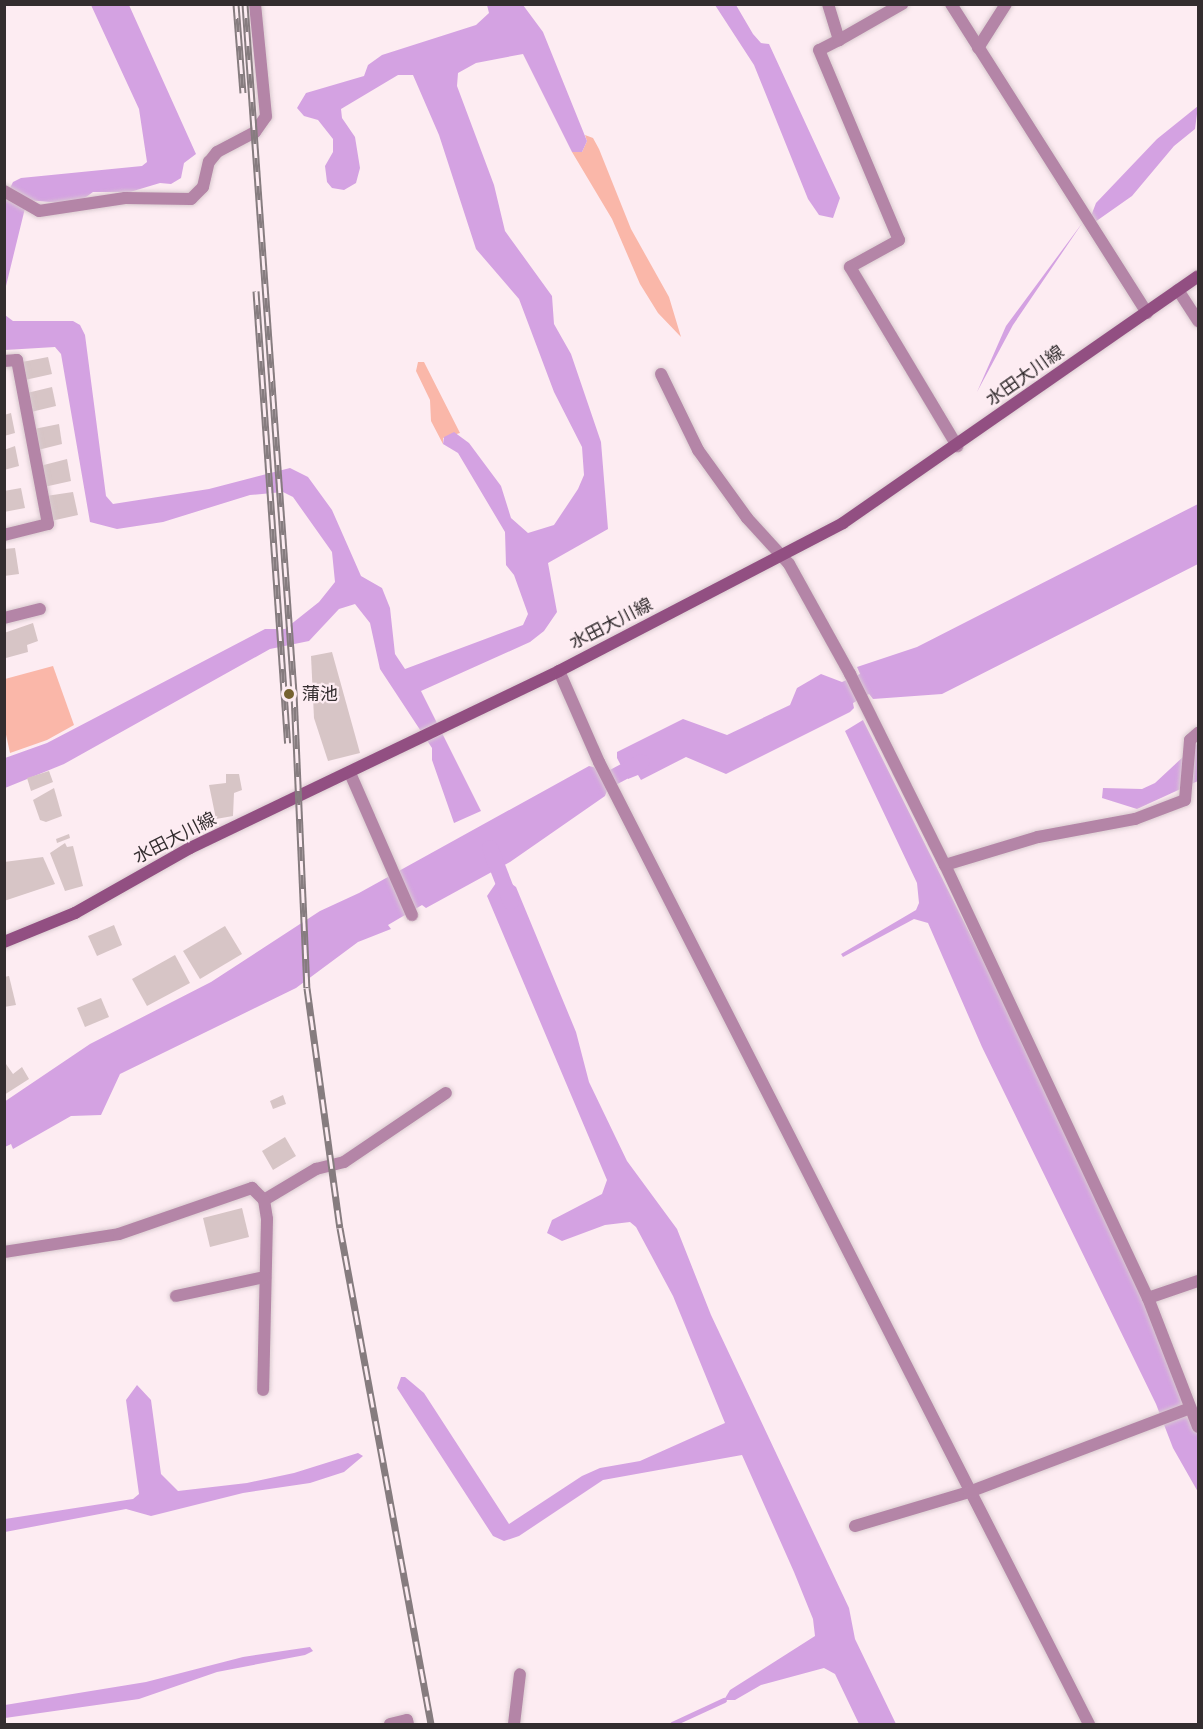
<!DOCTYPE html>
<meta charset="utf-8">
<style>
body{margin:0}
#map{position:relative;width:1203px;height:1729px;overflow:hidden;background:#fdecf2;font-family:"IBM Plex Sans","Noto Sans JP",sans-serif}
div>[style]{position:absolute}
[style*='--x']{left:calc(var(--x)*1px);top:calc(var(--y)*1px);width:calc(var(--w)*1px);rotate:calc(var(--a)*1deg)}
.green>*{inset:0;background:#fab7a9}
.water>*{inset:0;background:#d4a2e2}
.stream>*{height:4.5px;margin:-2.25px;padding:0 2.25px;transform-origin:2.25px;border-radius:2.25px;background:#d4a2e2}
.canal>*{height:16px;margin:-8px;padding:0 8px;transform-origin:8px;border-radius:8px;background:#d4a2e2}
.building>*{inset:0;background:#d7c5c6}
.roads{filter:drop-shadow(0 0 2px #d9cacf) drop-shadow(0 0 2px #d9cacf)}
.minor>*{height:12px;margin:-6px;padding:0 6px;transform-origin:6px;border-radius:6px;background:#b485a7}
.secondary>*{height:12px;margin:-6px;padding:0 6px;transform-origin:6px;border-radius:6px;background:#924f82}
.rail>*{height:7px;margin-top:-3.5px;transform-origin:0;background:repeating-linear-gradient(90deg,#fdecf2 0 14px,#867c7f 0 28px);box-sizing:border-box;border-block:2px solid #867c7f}
.dots>*{width:16px;height:16px;translate:-50% -50%;box-sizing:border-box;border:3px solid #fdecf2;border-radius:50%}
span{translate:-50% -50%;white-space:nowrap;text-align:center;line-height:1.15;-webkit-text-stroke:4.5px #fdecf2;paint-order:stroke}
.street-label{font-size:18px;color:#332d2f}
.poi-label{font-size:18px;color:#332d2f}
.left{translate:0 -50%;text-align:left}
.frame{position:absolute;inset:0;border:6px solid #332d2f;pointer-events:none}
</style>
<div id="map">
<div class="green">
<i style="clip-path:polygon(585px 135px,593px 138px,599px 149px,631px 229px,669px 297px,681px 337px,658px 313px,640px 284px,612px 219px,572px 152px,582px 152px,587px 141px)"></i>
<i style="clip-path:polygon(418px 362px,424px 362px,460px 433px,443px 438px,443px 444px,431px 421px,430px 400px,416px 371px)"></i>
<i style="clip-path:polygon(53px 666px,74px 725px,47px 740px,10px 753px,5px 730px,5px 679px)"></i>
</div>
<div class="water">
<i style="clip-path:polygon(91px 5px,129px 5px,196px 154px,184px 163px,181px 178px,171px 184px,160px 183px,130px 192px,93px 192px,82px 200px,61px 203px,27px 200px,5px 290px,5px 198px,13px 182px,21px 178px,142px 166px,147px 162px,139px 109px)"></i>
<i style="clip-path:polygon(487px 5px,523px 5px,543px 32px,587px 141px,582px 152px,572px 152px,523px 54px,476px 63px,458px 73px,457px 86px,494px 185px,505px 231px,552px 296px,554px 324px,571px 354px,601px 442px,608px 529px,548px 563px,557px 612px,544px 631px,530px 642px,421px 691px,481px 811px,454px 823px,432px 760px,432px 748px,380px 669px,370px 623px,355px 604px,339px 609px,309px 641px,270px 649px,64px 764px,5px 788px,5px 758px,47px 743px,265px 629px,285px 629px,319px 602px,335px 582px,332px 552px,293px 497px,283px 492px,250px 495px,163px 522px,117px 529px,90px 522px,61px 354px,55px 347px,5px 350px,5px 315px,13px 321px,73px 321px,80px 325px,85px 335px,106px 496px,113px 504px,209px 489px,290px 468px,308px 477px,332px 510px,361px 576px,382px 588px,390px 608px,395px 654px,405px 669px,523px 625px,528px 614px,514px 575px,506px 565px,505px 532px,458px 453px,443px 444px,444px 437px,454px 432px,469px 443px,501px 486px,511px 518px,528px 533px,554px 525px,578px 489px,584px 475px,582px 447px,554px 392px,519px 299px,476px 249px,439px 135px,413px 75px,398px 75px,341px 109px,342px 118px,355px 137px,360px 168px,356px 183px,344px 190px,332px 188px,327px 182px,325px 166px,333px 152px,333px 139px,318px 120px,304px 116px,297px 108px,306px 93px,364px 76px,368px 65px,382px 55px,476px 25px,489px 13px)"></i>
<i style="clip-path:polygon(715px 5px,736px 5px,753px 34px,761px 43px,769px 44px,840px 198px,833px 218px,819px 215px,808px 199px,754px 65px)"></i>
<i style="clip-path:polygon(1198px 106px,1195px 129px,1174px 146px,1132px 196px,1095px 222px,1091px 216px,1096px 203px,1157px 139px)"></i>
<i style="clip-path:polygon(1083px 222px,1013px 325px,977px 392px,1006px 326px)"></i>
<i style="clip-path:polygon(1198px 504px,1198px 564px,942px 694px,873px 699px,869px 694px,853px 703px,854px 708px,850px 712px,726px 774px,686px 757px,641px 780px,638px 775px,628px 779px,617px 758px,617px 752px,683px 719px,727px 735px,790px 705px,797px 688px,821px 674px,842px 682px,860px 674px,857px 667px,917px 647px)"></i>
<i style="clip-path:polygon(863px 720px,982px 958px,1144px 1295px,1198px 1432px,1198px 1492px,1173px 1448px,1156px 1404px,982px 1047px,928px 923px,914px 919px,843px 957px,841px 954px,916px 910px,919px 903px,917px 883px,845px 731px)"></i>
<i style="clip-path:polygon(1198px 743px,1198px 781px,1137px 809px,1102px 798px,1103px 788px,1142px 789px,1155px 783px)"></i>
<i style="clip-path:polygon(589px 766px,597px 768px,608px 788px,605px 796px,510px 862px,426px 908px,422px 905px,388px 925px,391px 929px,358px 942px,296px 988px,120px 1074px,101px 1115px,71px 1116px,13px 1149px,11px 1144px,5px 1147px,4px 1102px,90px 1044px,211px 982px,320px 911px,359px 893px)"></i>
<i style="clip-path:polygon(509px 882px,516px 887px,576px 1032px,589px 1082px,627px 1161px,677px 1229px,711px 1315px,849px 1608px,855px 1639px,896px 1724px,859px 1724px,835px 1674px,824px 1668px,761px 1685px,735px 1700px,724px 1700px,730px 1690px,815px 1636px,813px 1619px,794px 1572px,742px 1455px,603px 1480px,519px 1536px,504px 1541px,493px 1536px,397px 1388px,401px 1377px,405px 1377px,424px 1393px,509px 1524px,582px 1476px,600px 1468px,640px 1461px,725px 1423px,673px 1296px,636px 1227px,630px 1222px,605px 1225px,562px 1241px,547px 1233px,552px 1220px,602px 1194px,607px 1180px,487px 896px,496px 883px)"></i>
<i style="clip-path:polygon(137px 1385px,151px 1400px,161px 1474px,178px 1491px,247px 1483px,294px 1473px,358px 1453px,363px 1456px,344px 1472px,310px 1483px,243px 1493px,151px 1516px,126px 1509px,5px 1532px,5px 1519px,133px 1499px,139px 1494px,126px 1400px)"></i>
<i style="clip-path:polygon(310px 1647px,313px 1651px,305px 1655px,217px 1672px,139px 1699px,5px 1718px,5px 1705px,146px 1682px,243px 1657px)"></i>
</div>
<div class="stream">
<i style="--x:672;--y:1724;--w:57;--a:-24.8"></i>
</div>
<div class="canal">
<i style="--x:593;--y:788;--w:55;--a:-28"></i>
<i style="--x:490;--y:848;--w:58;--a:68.7"></i>
</div>
<div class="building">
<i style="clip-path:polygon(48px 357px,52px 374px,25px 380px,22px 362px)"></i>
<i style="clip-path:polygon(52px 387px,56px 406px,31px 412px,27px 393px)"></i>
<i style="clip-path:polygon(11px 413px,15px 433px,4px 436px,4px 415px)"></i>
<i style="clip-path:polygon(59px 424px,62px 444px,38px 450px,34px 429px)"></i>
<i style="clip-path:polygon(15px 446px,19px 466px,4px 470px,4px 450px)"></i>
<i style="clip-path:polygon(67px 459px,71px 481px,44px 487px,40px 466px)"></i>
<i style="clip-path:polygon(21px 488px,25px 508px,4px 512px,4px 491px)"></i>
<i style="clip-path:polygon(73px 492px,78px 515px,51px 521px,46px 496px)"></i>
<i style="clip-path:polygon(15px 548px,19px 574px,4px 576px,4px 549px)"></i>
<i style="clip-path:polygon(33px 623px,38px 641px,27px 645px,28px 652px,6px 658px,4px 633px)"></i>
<i style="clip-path:polygon(332px 652px,360px 753px,328px 761px,314px 718px,311px 656px)"></i>
<i style="clip-path:polygon(49px 771px,53px 782px,31px 791px,27px 778px)"></i>
<i style="clip-path:polygon(226px 774px,239px 774px,242px 790px,234px 793px,233px 816px,216px 819px,209px 785px,226px 783px)"></i>
<i style="clip-path:polygon(54px 788px,62px 816px,46px 822px,40px 820px,33px 800px)"></i>
<i style="clip-path:polygon(69px 834px,70px 838px,57px 843px,56px 839px)"></i>
<i style="clip-path:polygon(65px 843px,67px 847px,73px 846px,83px 886px,65px 891px,50px 853px)"></i>
<i style="clip-path:polygon(43px 857px,55px 884px,4px 901px,4px 862px)"></i>
<i style="clip-path:polygon(114px 925px,122px 945px,97px 956px,88px 936px)"></i>
<i style="clip-path:polygon(225px 926px,242px 954px,200px 979px,183px 951px)"></i>
<i style="clip-path:polygon(175px 955px,190px 983px,147px 1006px,132px 979px)"></i>
<i style="clip-path:polygon(9px 976px,16px 1005px,4px 1007px,4px 977px)"></i>
<i style="clip-path:polygon(101px 998px,109px 1017px,85px 1027px,77px 1008px)"></i>
<i style="clip-path:polygon(6px 1064px,13px 1074px,22px 1067px,29px 1079px,4px 1095px)"></i>
<i style="clip-path:polygon(283px 1095px,286px 1104px,273px 1109px,270px 1101px)"></i>
<i style="clip-path:polygon(285px 1137px,296px 1156px,273px 1170px,262px 1151px)"></i>
<i style="clip-path:polygon(242px 1208px,249px 1237px,210px 1247px,203px 1218px)"></i>
</div>
<div class="roads">
<div class="minor">
<i style="--x:828;--y:4;--w:38;--a:73"></i>
<i style="--x:839;--y:40;--w:22;--a:153"></i>
<i style="--x:819;--y:50;--w:206;--a:67.2"></i>
<i style="--x:899;--y:240;--w:56;--a:151.1"></i>
<i style="--x:850;--y:267;--w:209;--a:59.1"></i>
<i style="--x:951;--y:4;--w:366;--a:57.6"></i>
<i style="--x:839;--y:40;--w:73;--a:-29.7"></i>
<i style="--x:978;--y:48;--w:52;--a:-57.5"></i>
<i style="--x:4;--y:191;--w:40;--a:29.7"></i>
<i style="--x:39;--y:211;--w:87;--a:-8.6"></i>
<i style="--x:125;--y:198;--w:66;--a:0.9"></i>
<i style="--x:191;--y:199;--w:17;--a:-45"></i>
<i style="--x:203;--y:187;--w:26;--a:-77"></i>
<i style="--x:209;--y:162;--w:13;--a:-51"></i>
<i style="--x:217;--y:152;--w:43;--a:-27.8"></i>
<i style="--x:255;--y:132;--w:19;--a:-55"></i>
<i style="--x:266;--y:116;--w:113;--a:-95.6"></i>
<i style="--x:1178;--y:290;--w:37;--a:57"></i>
<i style="--x:4;--y:361;--w:13;--a:-4"></i>
<i style="--x:17;--y:360;--w:167;--a:79.3"></i>
<i style="--x:48;--y:524;--w:45;--a:166"></i>
<i style="--x:661;--y:374;--w:85;--a:64"></i>
<i style="--x:698;--y:450;--w:84;--a:54.2"></i>
<i style="--x:747;--y:518;--w:62;--a:47.6"></i>
<i style="--x:789;--y:564;--w:126;--a:61"></i>
<i style="--x:850;--y:674;--w:213;--a:63.6"></i>
<i style="--x:945;--y:865;--w:478;--a:64.9"></i>
<i style="--x:1148;--y:1298;--w:138;--a:68.8"></i>
<i style="--x:4;--y:618;--w:37;--a:-14"></i>
<i style="--x:559;--y:671;--w:99;--a:66.3"></i>
<i style="--x:599;--y:762;--w:1080;--a:63.01"></i>
<i style="--x:350;--y:773;--w:155;--a:66.4"></i>
<i style="--x:945;--y:865;--w:97;--a:-16.8"></i>
<i style="--x:1038;--y:837;--w:99;--a:-10.5"></i>
<i style="--x:1135;--y:819;--w:53;--a:-20.8"></i>
<i style="--x:1185;--y:800;--w:60;--a:-85.2"></i>
<i style="--x:1190;--y:740;--w:11;--a:-41"></i>
<i style="--x:264;--y:1200;--w:61;--a:-30.8"></i>
<i style="--x:316;--y:1169;--w:29;--a:-14"></i>
<i style="--x:344;--y:1162;--w:123;--a:-34.1"></i>
<i style="--x:4;--y:1252;--w:116;--a:-8.9"></i>
<i style="--x:119;--y:1234;--w:141;--a:-19.1"></i>
<i style="--x:252;--y:1188;--w:17;--a:45"></i>
<i style="--x:264;--y:1200;--w:19;--a:81"></i>
<i style="--x:267;--y:1219;--w:171;--a:91.3"></i>
<i style="--x:176;--y:1296;--w:91;--a:-12.1"></i>
<i style="--x:1148;--y:1298;--w:53;--a:-18.8"></i>
<i style="--x:855;--y:1526;--w:119;--a:-16.6"></i>
<i style="--x:969;--y:1492;--w:234;--a:-20.8"></i>
<i style="--x:390;--y:1724;--w:17;--a:-13"></i>
<i style="--x:407;--y:1720;--w:4;--a:76"></i>
<i style="--x:514;--y:1724;--w:50;--a:-83.2"></i>
</div>
<div class="secondary">
<i style="--x:4;--y:942;--w:77;--a:-22.2"></i>
<i style="--x:75;--y:913;--w:132;--a:-29.5"></i>
<i style="--x:190;--y:848;--w:409;--a:-25.6"></i>
<i style="--x:559;--y:671;--w:320;--a:-27.5"></i>
<i style="--x:843;--y:523;--w:432;--a:-34.8"></i>
</div>
</div>
<div class="rail">
<i style="--x:236;--y:4;--w:89;--a:85.5"></i>
<i style="--x:245;--y:4;--w:691;--a:85.93"></i>
<i style="--x:294;--y:693;--w:295;--a:87.5"></i>
<i style="--x:307;--y:988;--w:242;--a:82.2"></i>
<i style="--x:340;--y:1228;--w:504;--a:79.6"></i>
<i style="--x:256;--y:291;--w:453;--a:86"></i>
</div>
<div class="dots">
<i style="left:289px;top:694px;background:#766331"></i>
</div>
<div class="street-label">
<span style="left:1025px;top:376px;rotate:-35deg">水田大川線</span>
<span style="left:611px;top:624px;rotate:-27deg">水田大川線</span>
<span style="left:175px;top:838px;rotate:-27deg">水田大川線</span>
</div>
<div class="poi-label">
<span class="left" style="left:302px;top:694px">蒲池</span>
</div>
<div class="frame"></div>
</div>
